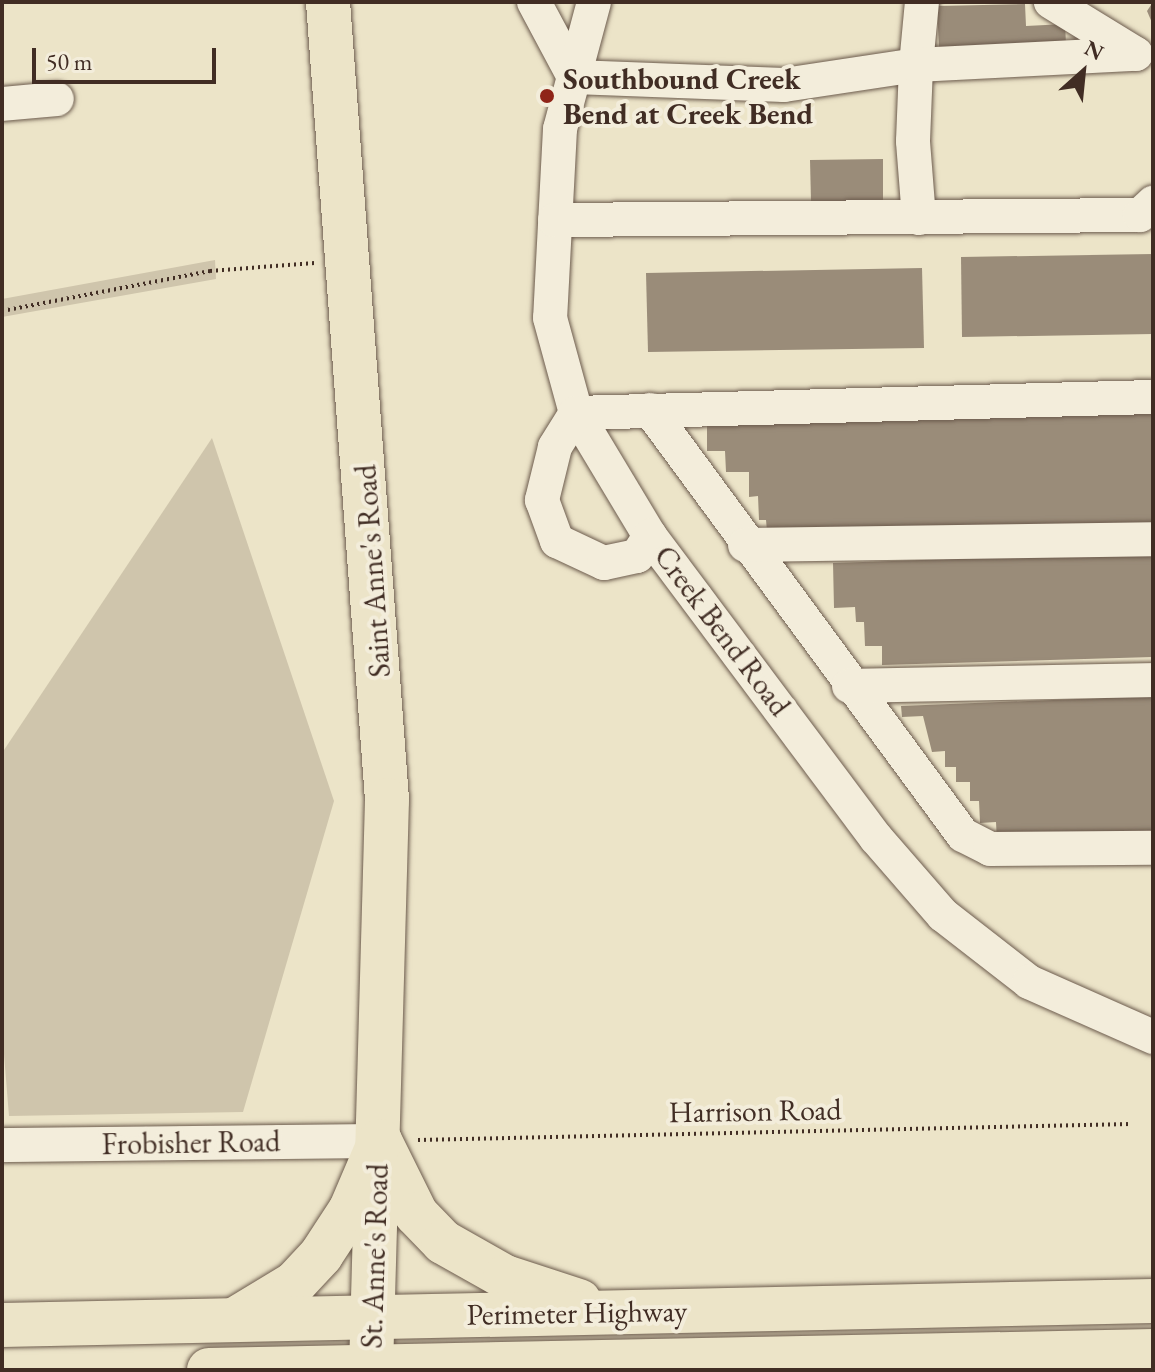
<!DOCTYPE html>
<style>
body{margin:0}
#map{position:relative;width:1155px;height:1372px;overflow:hidden;background:#ece4c8;font-family:"EB Garamond",serif}
div>[style]{position:absolute}
[style*='--x']{left:calc(var(--x)*1px);top:calc(var(--y)*1px);width:calc(var(--w)*1px);rotate:calc(var(--a)*1deg)}
.green>*{inset:0;background:#cfc5ac}
.building>*{inset:0;background:#9a8c79}
.path>*{height:4px;margin-top:-2px;transform-origin:0;background:repeating-linear-gradient(90deg,#412d24 0 2px,transparent 0 6px)}
.roads{filter:drop-shadow(0 0 2px #6c5b4d) drop-shadow(0 0 2px #6c5b4d)}
.minor>*{height:34px;margin:-17px;padding:0 17px;transform-origin:17px;border-radius:17px;background:#f3eddb}
.major>*{height:44px;margin:-22px;padding:0 22px;transform-origin:22px;border-radius:22px;background:#ece4c8}
.highway>*{height:44px;margin:-22px;padding:0 22px;transform-origin:22px;border-radius:22px;background:#ece4c8}
.dots>*{width:22px;height:22px;translate:-50% -50%;box-sizing:border-box;border:4px solid #f3eddb;border-radius:50%}
span{translate:-50% -50%;white-space:nowrap;text-align:center;line-height:1.15;-webkit-text-stroke:8px #f3eddb;paint-order:stroke}
.poi-label{font-size:30px;color:#412d24;font-weight:700}
.left{translate:0 -50%;text-align:left}
.street-label{font-size:30px;color:#412d24}
.frame{position:absolute;inset:0;border:4px solid #412d24;pointer-events:none}
.north{position:absolute;left:1043px;top:32px;width:80px;height:80px;-webkit-text-stroke:6px #f3eddb;paint-order:stroke;rotate:27deg;font-size:22px;font-weight:700;line-height:32px;text-align:center;color:#412d24}
.north::after{content:'';display:block;margin:auto;width:28px;height:36px;background:#412d24;clip-path:polygon(50% 0,100% 100%,50% 72%,0 100%)}
.scale{position:absolute;left:32px;top:48px;width:184px;height:36px;box-sizing:border-box;border:4px solid #412d24;border-top:0;padding-left:10px;font-size:24px;line-height:28px;white-space:nowrap;color:#412d24;-webkit-text-stroke:6px #f3eddb;paint-order:stroke}
</style>
<div id="map">
<div class="green">
<i style="clip-path:polygon(215px 260px,216px 279px,2px 317px,2px 299px)"></i>
<i style="clip-path:polygon(212px 438px,334px 801px,243px 1112px,9px 1116px,2px 1030px,2px 753px)"></i>
</div>
<div class="building">
<i style="clip-path:polygon(1153px 2px,1153px 25px,1147px 11px)"></i>
<i style="clip-path:polygon(1025px 4px,1026px 26px,1065px 24px,1066px 44px,939px 48px,937px 6px)"></i>
<i style="clip-path:polygon(883px 159px,883px 201px,811px 201px,810px 160px)"></i>
<i style="clip-path:polygon(1153px 254px,1153px 334px,962px 337px,961px 257px)"></i>
<i style="clip-path:polygon(922px 268px,924px 348px,648px 352px,646px 273px)"></i>
<i style="clip-path:polygon(1153px 406px,1153px 524px,767px 531px,766px 520px,759px 520px,758px 496px,749px 497px,749px 472px,726px 472px,725px 451px,707px 451px,707px 414px)"></i>
<i style="clip-path:polygon(1153px 552px,1153px 657px,882px 665px,882px 646px,865px 646px,864px 622px,856px 622px,855px 607px,834px 608px,833px 563px)"></i>
<i style="clip-path:polygon(1153px 696px,1153px 835px,997px 842px,996px 822px,980px 823px,979px 801px,970px 801px,970px 782px,956px 782px,956px 767px,945px 767px,945px 751px,932px 752px,923px 716px,902px 717px,901px 706px)"></i>
</div>
<div class="path">
<i style="--x:2;--y:311;--w:212;--a:-10.9"></i>
<i style="--x:210;--y:271;--w:105;--a:-4.4"></i>
<i style="--x:418;--y:1140;--w:713;--a:-1.29"></i>
</div>
<div class="roads">
<div class="minor">
<i style="--x:534;--y:2;--w:85;--a:61.9"></i>
<i style="--x:594;--y:2;--w:131;--a:105"></i>
<i style="--x:560;--y:129;--w:189;--a:93"></i>
<i style="--x:550;--y:318;--w:98;--a:74.7"></i>
<i style="--x:576;--y:413;--w:144;--a:59"></i>
<i style="--x:650;--y:536;--w:377;--a:53.2"></i>
<i style="--x:876;--y:838;--w:102;--a:49"></i>
<i style="--x:943;--y:915;--w:109;--a:37.9"></i>
<i style="--x:1029;--y:982;--w:136;--a:23.9"></i>
<i style="--x:574;--y:77;--w:210;--a:2.2"></i>
<i style="--x:784;--y:85;--w:134;--a:-8.6"></i>
<i style="--x:916;--y:65;--w:63;--a:-84.6"></i>
<i style="--x:2;--y:104;--w:55;--a:-5.2"></i>
<i style="--x:919;--y:218;--w:77;--a:-94.5"></i>
<i style="--x:913;--y:141;--w:76;--a:-87.7"></i>
<i style="--x:916;--y:65;--w:220;--a:-2.9"></i>
<i style="--x:1136;--y:54;--w:100;--a:-148.5"></i>
<i style="--x:555;--y:220;--w:585;--a:-0.49"></i>
<i style="--x:1140;--y:215;--w:18;--a:-43"></i>
<i style="--x:650;--y:410;--w:528;--a:53.63"></i>
<i style="--x:963;--y:835;--w:30;--a:27"></i>
<i style="--x:990;--y:849;--w:163;--a:-0.4"></i>
<i style="--x:576;--y:413;--w:577;--a:-1.59"></i>
<i style="--x:576;--y:413;--w:40;--a:122"></i>
<i style="--x:555;--y:447;--w:55;--a:103.8"></i>
<i style="--x:542;--y:500;--w:44;--a:69.9"></i>
<i style="--x:557;--y:541;--w:52;--a:25.1"></i>
<i style="--x:604;--y:563;--w:34;--a:-12"></i>
<i style="--x:637;--y:556;--w:24;--a:-57"></i>
<i style="--x:745;--y:545;--w:408;--a:-0.8"></i>
<i style="--x:849;--y:686;--w:304;--a:-1.1"></i>
<i style="--x:2;--y:1145;--w:378;--a:-0.6"></i>
</div>
<div class="major">
<i style="--x:328;--y:2;--w:800;--a:85.77"></i>
<i style="--x:387;--y:800;--w:570;--a:91.61"></i>
</div>
<div class="highway">
<i style="--x:380;--y:1141;--w:81;--a:63.7"></i>
<i style="--x:416;--y:1214;--w:39;--a:46"></i>
<i style="--x:443;--y:1242;--w:71;--a:29.4"></i>
<i style="--x:505;--y:1277;--w:78;--a:18"></i>
<i style="--x:234;--y:1320;--w:71;--a:-31.2"></i>
<i style="--x:295;--y:1283;--w:38;--a:-47"></i>
<i style="--x:321;--y:1255;--w:55;--a:-56.9"></i>
<i style="--x:351;--y:1209;--w:74;--a:-66.9"></i>
<i style="--x:2;--y:1325;--w:1151;--a:-1.19"></i>
<i style="--x:209;--y:1370;--w:944;--a:-1.15"></i>
</div>
</div>
<div class="dots">
<i style="left:547px;top:96px;background:#8f2418"></i>
</div>
<div class="poi-label">
<span class="left" style="left:563px;top:96px">Southbound Creek<br>Bend at Creek Bend</span>
</div>
<div class="street-label">
<span style="left:373px;top:571px;rotate:-94deg">Saint Anne's Road</span>
<span style="left:722px;top:631px;rotate:53deg">Creek Bend Road</span>
<span style="left:755px;top:1111px;rotate:-1deg">Harrison Road</span>
<span style="left:191px;top:1143px;rotate:-1deg">Frobisher Road</span>
<span style="left:375px;top:1256px;rotate:-88deg">St. Anne's Road</span>
<span style="left:577px;top:1313px;rotate:-1deg">Perimeter Highway</span>
</div>
<div class="frame"></div>
<div class="north">N</div>
<div class="scale">50 m</div>
</div>
